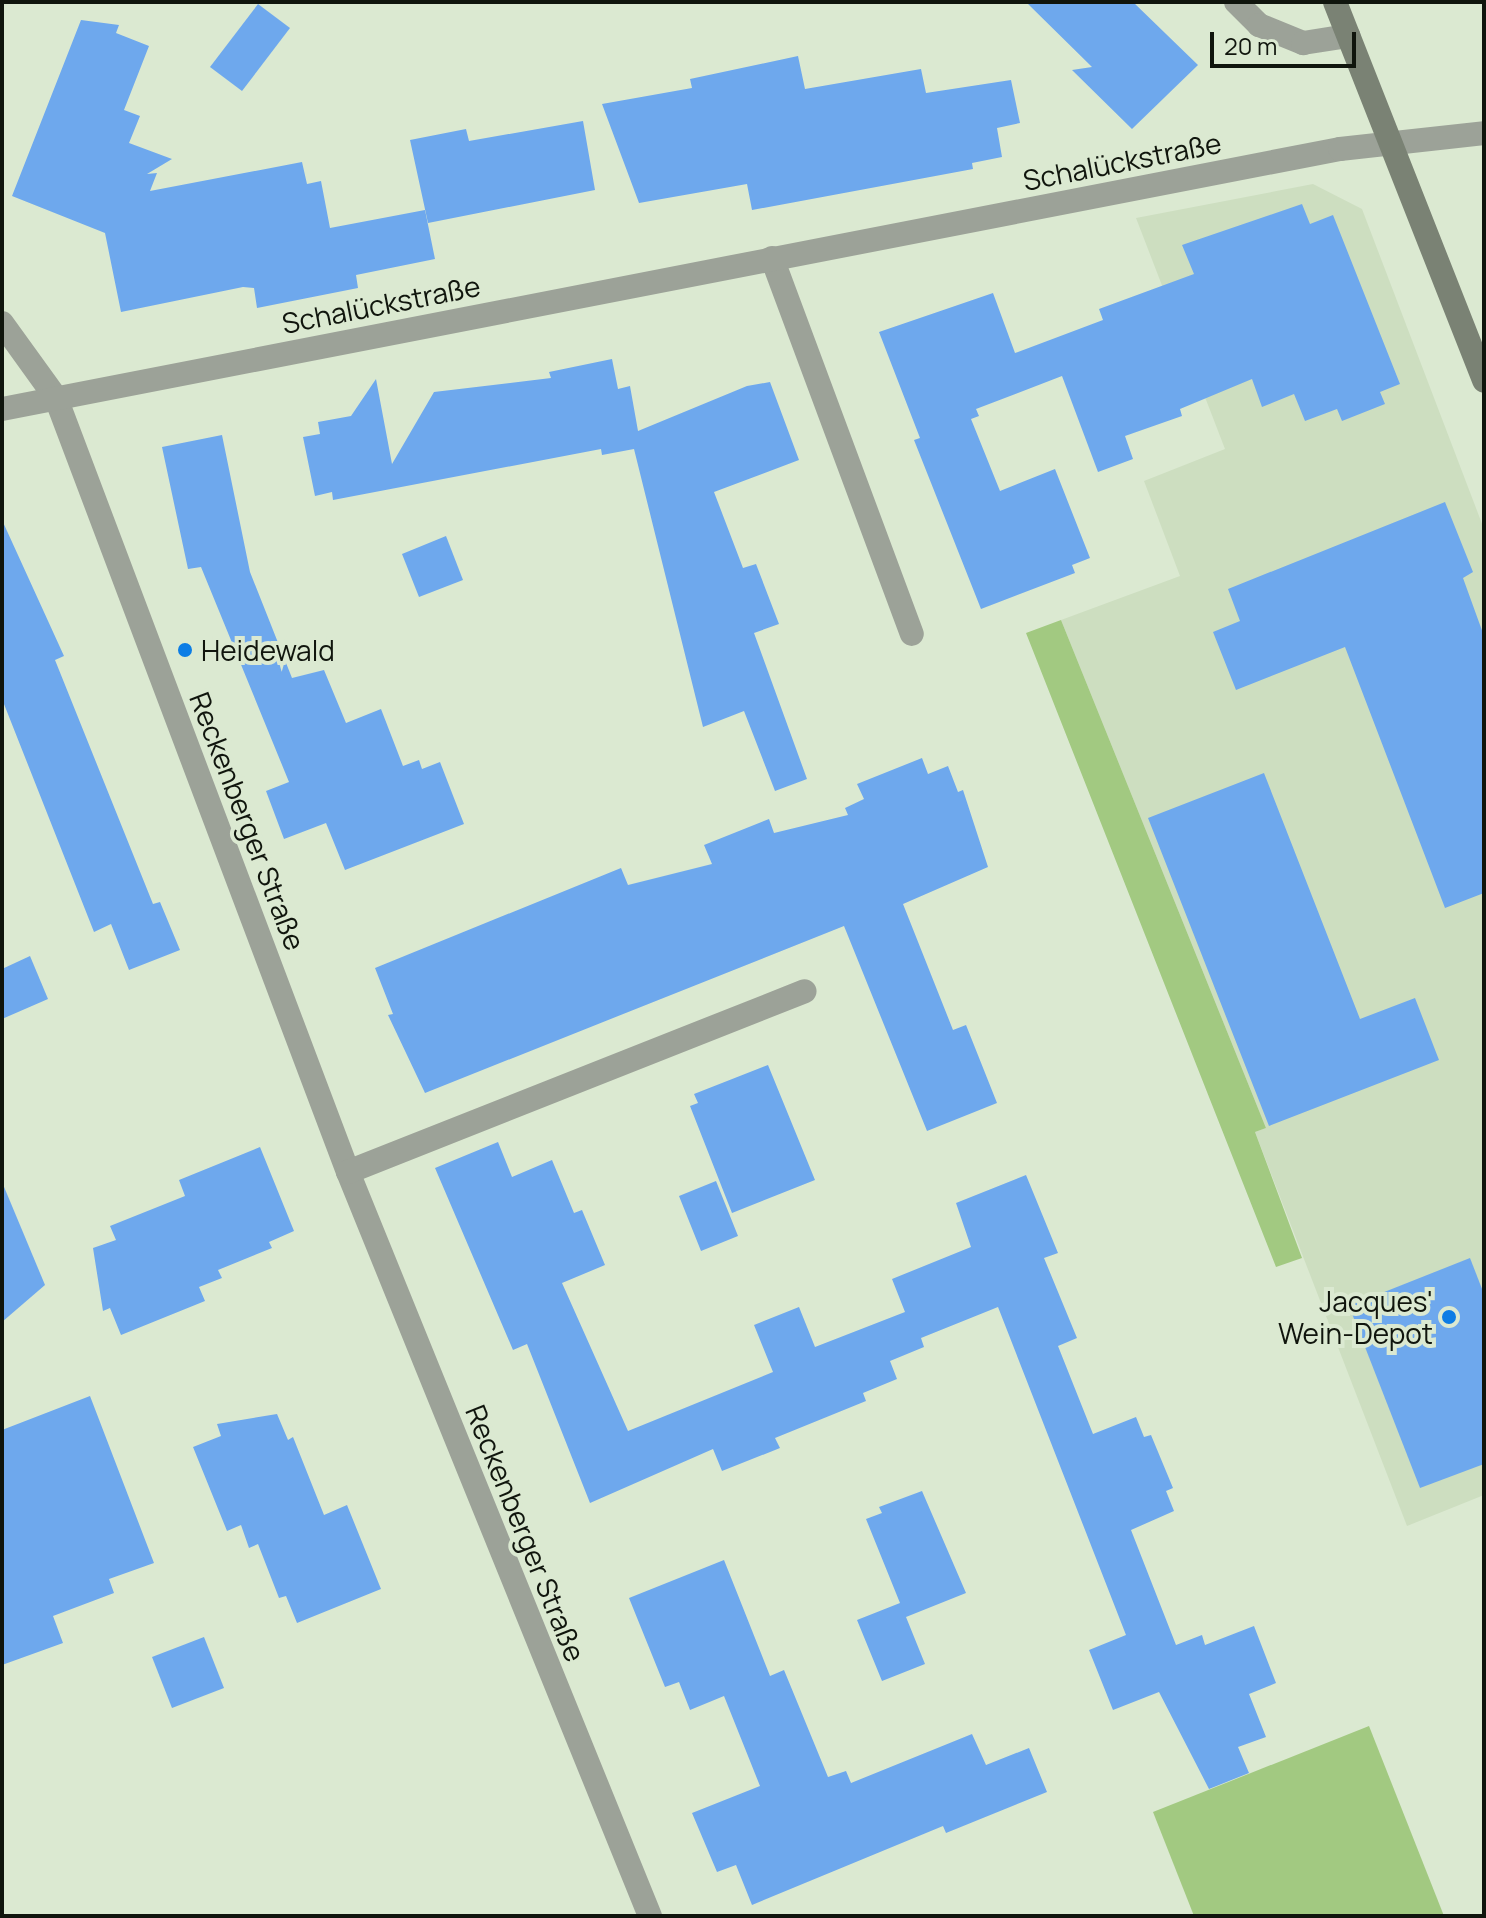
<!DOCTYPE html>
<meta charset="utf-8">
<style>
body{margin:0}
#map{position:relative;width:1486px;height:1918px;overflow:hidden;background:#dbe9d1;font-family:Manrope,sans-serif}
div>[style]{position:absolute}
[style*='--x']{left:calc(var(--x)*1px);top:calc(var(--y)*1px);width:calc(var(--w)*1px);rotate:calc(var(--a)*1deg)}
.built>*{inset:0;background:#cddec0}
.green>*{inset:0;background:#a2c981}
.building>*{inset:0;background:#6ea8ed}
.street>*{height:24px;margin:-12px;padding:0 12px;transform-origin:12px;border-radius:12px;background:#9ca298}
.secondary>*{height:24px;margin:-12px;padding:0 12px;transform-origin:12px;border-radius:12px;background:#7a8274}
.dots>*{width:22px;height:22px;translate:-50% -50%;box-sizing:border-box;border:4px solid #dbe9d1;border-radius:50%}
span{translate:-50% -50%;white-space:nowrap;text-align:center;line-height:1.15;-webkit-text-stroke:8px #dbe9d1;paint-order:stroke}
.street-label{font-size:28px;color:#10150d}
.poi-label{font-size:28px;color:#10150d}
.left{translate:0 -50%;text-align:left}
.right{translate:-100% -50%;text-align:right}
.frame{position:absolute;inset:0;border:4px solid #10150d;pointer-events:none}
.scale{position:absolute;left:1210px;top:32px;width:146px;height:36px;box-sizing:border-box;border:4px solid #10150d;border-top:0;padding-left:10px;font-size:24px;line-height:28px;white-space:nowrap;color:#10150d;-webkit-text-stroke:6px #dbe9d1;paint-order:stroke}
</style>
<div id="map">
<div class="built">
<i style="clip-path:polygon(1313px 184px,1362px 209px,1484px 529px,1484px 1495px,1407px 1526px,1255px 1132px,1266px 1128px,1061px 620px,1180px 576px,1144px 481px,1225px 449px,1136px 218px)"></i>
</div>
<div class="green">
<i style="clip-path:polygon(1061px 620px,1266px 1128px,1255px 1132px,1302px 1258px,1276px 1267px,1026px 633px)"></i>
<i style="clip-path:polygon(1369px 1726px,1444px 1916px,1194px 1916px,1153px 1812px)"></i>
</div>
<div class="building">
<i style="clip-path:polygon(1026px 2px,1133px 2px,1198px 65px,1132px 129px,1072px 70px,1092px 67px)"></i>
<i style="clip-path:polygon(258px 4px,290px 28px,242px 91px,210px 67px)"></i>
<i style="clip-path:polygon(81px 20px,119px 25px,116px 33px,149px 46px,124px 110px,140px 116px,129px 143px,172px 159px,147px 174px,157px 173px,150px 191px,302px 162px,307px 184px,321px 181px,330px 228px,425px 210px,435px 259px,356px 275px,358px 288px,257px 308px,254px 288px,243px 287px,121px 312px,105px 233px,12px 196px)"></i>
<i style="clip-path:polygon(798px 56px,805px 89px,921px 69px,926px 93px,1011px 80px,1020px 123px,997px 128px,1002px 157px,972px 163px,973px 169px,752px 210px,747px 184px,639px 203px,602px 104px,692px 88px,690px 79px)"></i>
<i style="clip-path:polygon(583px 121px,595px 190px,428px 223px,410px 140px,466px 129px,469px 141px)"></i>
<i style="clip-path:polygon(1302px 204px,1310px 224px,1333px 215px,1400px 384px,1380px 392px,1385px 404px,1342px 421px,1337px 409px,1305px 421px,1294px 394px,1262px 407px,1252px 379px,1180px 409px,1182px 416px,1125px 436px,1133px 459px,1098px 472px,1062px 376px,976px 409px,979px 416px,971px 419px,1000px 491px,1055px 469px,1090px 558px,1072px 565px,1075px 573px,981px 609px,914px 440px,920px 438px,879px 332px,993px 293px,1015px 353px,1103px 320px,1099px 309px,1194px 274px,1182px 245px)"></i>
<i style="clip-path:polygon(612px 359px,618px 389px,630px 386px,638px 431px,747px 386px,770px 382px,799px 460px,714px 492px,743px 568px,756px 564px,779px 624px,754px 633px,807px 779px,775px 791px,744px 711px,703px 727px,634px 449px,602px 455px,601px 449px,333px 500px,332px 492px,315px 496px,303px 437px,320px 434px,318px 422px,351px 416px,376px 379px,392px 464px,434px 392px,551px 378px,549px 372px)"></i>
<i style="clip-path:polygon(222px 435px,250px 572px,292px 678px,324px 670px,346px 723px,381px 709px,403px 766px,419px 760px,422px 769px,440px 762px,464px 824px,345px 870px,326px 823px,284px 839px,266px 791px,289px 782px,201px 567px,188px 569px,162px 447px)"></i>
<i style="clip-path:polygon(1445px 502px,1473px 572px,1463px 578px,1484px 636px,1484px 893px,1445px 908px,1345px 647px,1236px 690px,1213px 632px,1240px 621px,1228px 589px)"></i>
<i style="clip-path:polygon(2px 520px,64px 656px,55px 660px,153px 904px,160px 902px,180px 950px,129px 970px,111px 924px,94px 932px,2px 699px)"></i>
<i style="clip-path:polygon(446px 536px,463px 580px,419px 597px,402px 554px)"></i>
<i style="clip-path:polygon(922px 758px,928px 774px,948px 766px,958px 792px,963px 790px,988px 867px,903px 904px,953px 1030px,966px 1025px,997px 1103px,927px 1131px,844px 926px,425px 1093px,388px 1015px,393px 1014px,375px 968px,621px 868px,628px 885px,712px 864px,704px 845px,769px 819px,774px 833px,848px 815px,845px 808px,864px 799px,857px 784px)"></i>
<i style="clip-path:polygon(1264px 773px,1360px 1019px,1415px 998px,1439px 1060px,1269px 1126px,1148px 818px)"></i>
<i style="clip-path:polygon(30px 956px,48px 999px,2px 1019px,2px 969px)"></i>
<i style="clip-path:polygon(768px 1065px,815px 1180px,732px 1213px,690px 1106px,698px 1103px,694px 1094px)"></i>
<i style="clip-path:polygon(498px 1142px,512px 1177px,552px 1160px,574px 1213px,582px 1210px,605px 1265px,562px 1283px,628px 1431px,773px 1372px,754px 1325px,799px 1307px,815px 1347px,905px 1312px,892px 1279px,971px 1247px,956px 1203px,1026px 1175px,1058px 1253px,1044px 1258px,1077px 1338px,1058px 1346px,1093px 1434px,1136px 1417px,1144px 1437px,1151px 1435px,1173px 1488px,1166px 1491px,1174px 1511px,1131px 1530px,1176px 1645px,1202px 1635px,1205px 1645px,1254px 1626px,1276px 1683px,1249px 1694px,1266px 1737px,1238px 1747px,1249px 1773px,1209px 1789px,1159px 1692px,1113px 1710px,1089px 1650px,1126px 1635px,998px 1307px,921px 1338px,924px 1347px,890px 1361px,897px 1379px,863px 1393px,866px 1401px,775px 1438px,780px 1448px,722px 1471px,713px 1449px,590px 1503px,527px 1344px,513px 1350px,435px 1168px)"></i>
<i style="clip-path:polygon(260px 1147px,294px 1231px,269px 1242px,272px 1248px,218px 1270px,222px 1278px,199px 1287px,205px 1301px,121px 1335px,110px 1308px,103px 1311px,93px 1248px,116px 1240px,110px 1226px,185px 1196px,179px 1180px)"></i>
<i style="clip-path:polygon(716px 1181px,738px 1236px,701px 1251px,679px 1196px)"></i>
<i style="clip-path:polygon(2px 1182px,45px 1285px,2px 1322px)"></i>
<i style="clip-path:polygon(1470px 1258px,1484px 1294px,1484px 1464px,1420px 1488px,1349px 1306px)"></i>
<i style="clip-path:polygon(90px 1396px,154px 1563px,109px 1579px,114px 1593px,53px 1616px,63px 1643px,2px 1665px,2px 1430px)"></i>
<i style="clip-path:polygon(277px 1414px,288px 1440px,293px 1437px,324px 1515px,347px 1505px,381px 1589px,297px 1623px,286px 1596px,279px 1598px,258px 1544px,249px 1548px,241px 1525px,227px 1531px,193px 1447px,221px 1436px,217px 1424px)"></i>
<i style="clip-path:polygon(922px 1491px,966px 1593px,906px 1617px,925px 1664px,882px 1681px,857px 1620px,900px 1603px,866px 1519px,882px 1513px,879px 1507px)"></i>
<i style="clip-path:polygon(724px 1560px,770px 1676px,784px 1670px,828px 1777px,846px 1771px,851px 1783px,972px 1734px,986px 1765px,1029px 1748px,1047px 1792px,946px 1833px,943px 1826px,752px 1905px,736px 1865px,717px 1872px,692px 1813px,760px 1786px,724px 1696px,690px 1710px,679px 1682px,665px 1687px,629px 1598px)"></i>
<i style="clip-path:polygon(204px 1637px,224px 1688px,172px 1708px,152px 1657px)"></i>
</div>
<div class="street">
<i style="--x:1236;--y:2;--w:33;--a:45"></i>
<i style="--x:1259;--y:25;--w:48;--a:22.2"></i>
<i style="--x:1303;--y:43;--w:46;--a:-8.8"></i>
<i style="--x:772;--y:258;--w:401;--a:69.6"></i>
<i style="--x:2;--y:323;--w:92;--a:54.2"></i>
<i style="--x:56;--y:398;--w:827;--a:69.33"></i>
<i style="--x:348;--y:1172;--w:803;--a:67.91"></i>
<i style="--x:2;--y:409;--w:1363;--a:-11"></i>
<i style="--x:1340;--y:149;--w:145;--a:-6.3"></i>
<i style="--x:348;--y:1172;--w:491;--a:-21.6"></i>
</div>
<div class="secondary">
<i style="--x:1335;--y:2;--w:407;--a:68.5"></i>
</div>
<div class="dots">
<i style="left:185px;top:650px;background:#0c7de5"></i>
<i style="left:1449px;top:1317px;background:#0c7de5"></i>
</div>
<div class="street-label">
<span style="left:1122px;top:161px;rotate:-11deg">Schalückstraße</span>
<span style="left:381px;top:304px;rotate:-11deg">Schalückstraße</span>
<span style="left:248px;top:821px;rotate:69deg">Reckenberger Straße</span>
<span style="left:526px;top:1533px;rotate:68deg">Reckenberger Straße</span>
</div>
<div class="poi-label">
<span class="left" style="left:201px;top:650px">Heidewald</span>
<span class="right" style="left:1433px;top:1317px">Jacques'<br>Wein-Depot</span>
</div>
<div class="frame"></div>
<div class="scale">20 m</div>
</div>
